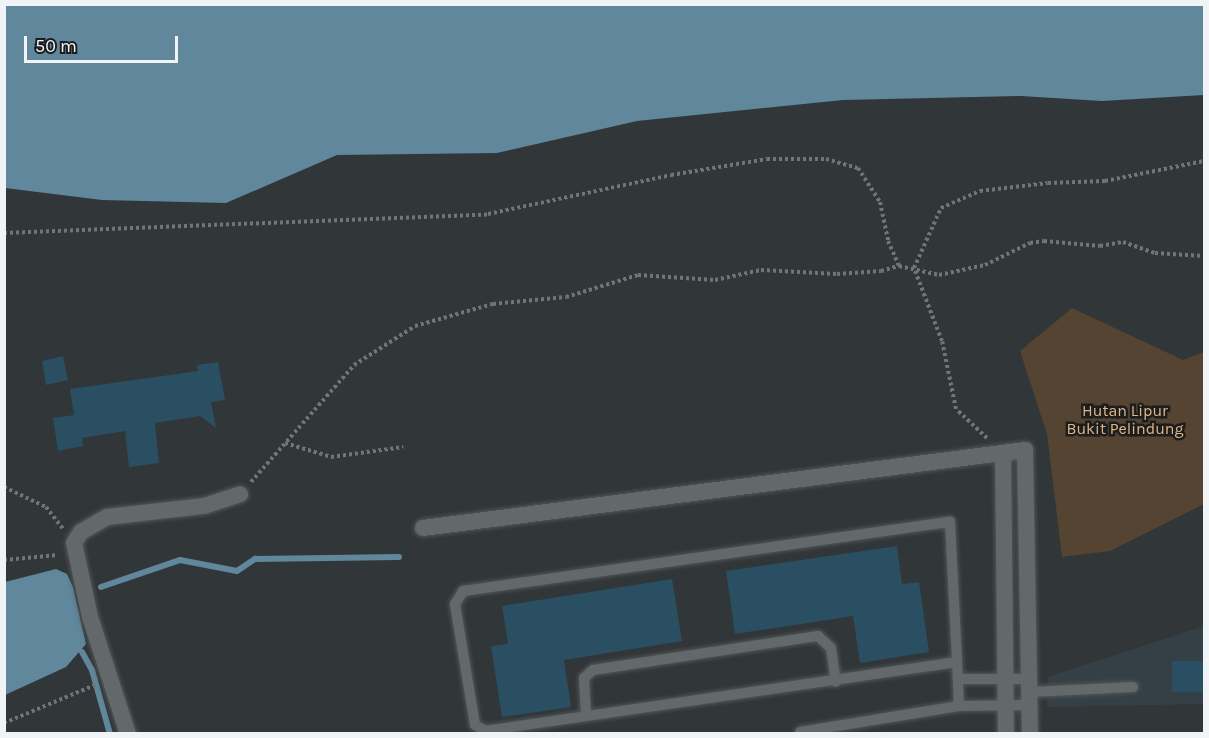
<!DOCTYPE html>
<style>
body{margin:0}
#map{position:relative;width:1209px;height:738px;overflow:hidden;background:#313638;font-family:Karla,sans-serif}
div>[style]{position:absolute}
[style*='--x']{left:calc(var(--x)*1px);top:calc(var(--y)*1px);width:calc(var(--w)*1px);rotate:calc(var(--a)*1deg)}
.built>*{inset:0;background:#354046}
.green>*{inset:0;background:#544431}
.water>*{inset:0;background:#60879b}
.stream>*{height:6px;margin:-3px;padding:0 3px;transform-origin:3px;border-radius:3px;background:#60879b}
.building>*{inset:0;background:#2a4f62}
.path>*{height:4px;margin-top:-2px;transform-origin:0;background:repeating-linear-gradient(90deg,#707577 0 3px,transparent 0 6px)}
.roads{filter:drop-shadow(0 0 2px #515557) drop-shadow(0 0 2px #515557)}
.service>*{height:10px;margin:-5px;padding:0 5px;transform-origin:5px;border-radius:5px;background:#63686b}
.minor>*{height:16px;margin:-8px;padding:0 8px;transform-origin:8px;border-radius:8px;background:#63686b}
span{translate:-50% -50%;white-space:nowrap;text-align:center;line-height:1.15;-webkit-text-stroke:5px #1b1d1e;paint-order:stroke}
.park-label{font-size:16px;color:#e1b583}
.frame{position:absolute;inset:0;border:6px solid #f1f4f6;pointer-events:none}
.scale{position:absolute;left:24px;top:36px;width:154px;height:27px;box-sizing:border-box;border:3px solid #f1f4f6;border-top:0;padding-left:8px;font-size:18px;line-height:21px;white-space:nowrap;color:#f1f4f6;-webkit-text-stroke:4px #1b1d1e;paint-order:stroke}
</style>
<div id="map">
<div class="built">
<i style="clip-path:polygon(1204px 626px,1204px 704px,1047px 707px,1048px 677px)"></i>
</div>
<div class="green">
<i style="clip-path:polygon(1072px 308px,1183px 360px,1204px 352px,1204px 504px,1110px 551px,1062px 557px,1047px 434px,1020px 351px)"></i>
</div>
<div class="water">
<i style="clip-path:polygon(5px 4px,1204px 5px,1204px 95px,1102px 101px,1021px 96px,843px 100px,637px 121px,497px 153px,337px 155px,226px 203px,102px 200px,5px 188px)"></i>
<i style="clip-path:polygon(56px 569px,67px 574px,73px 587px,86px 644px,66px 667px,5px 695px,5px 582px)"></i>
</div>
<div class="stream">
<i style="--x:101;--y:587;--w:83;--a:-18.9"></i>
<i style="--x:180;--y:560;--w:58;--a:10.9"></i>
<i style="--x:237;--y:571;--w:22;--a:-34"></i>
<i style="--x:255;--y:559;--w:144;--a:-0.8"></i>
<i style="--x:82;--y:652;--w:21;--a:61"></i>
<i style="--x:92;--y:670;--w:66;--a:74.3"></i>
</div>
<div class="building">
<i style="clip-path:polygon(63px 356px,68px 380px,46px 385px,42px 361px)"></i>
<i style="clip-path:polygon(218px 362px,225px 400px,211px 402px,216px 428px,200px 416px,155px 423px,159px 463px,129px 467px,125px 431px,82px 438px,83px 446px,58px 451px,53px 418px,74px 415px,70px 389px,198px 371px,197px 365px)"></i>
<i style="clip-path:polygon(897px 546px,902px 584px,919px 582px,929px 652px,860px 663px,853px 616px,735px 634px,726px 571px)"></i>
<i style="clip-path:polygon(672px 579px,682px 641px,564px 660px,571px 707px,502px 717px,491px 646px,508px 644px,502px 606px)"></i>
<i style="clip-path:polygon(1172px 661px,1204px 661px,1204px 692px,1172px 692px)"></i>
</div>
<div class="path">
<i style="--x:4;--y:233;--w:484;--a:-2.2"></i>
<i style="--x:488;--y:214;--w:187;--a:-12"></i>
<i style="--x:671;--y:175;--w:97;--a:-9.5"></i>
<i style="--x:767;--y:159;--w:59;--a:0"></i>
<i style="--x:826;--y:159;--w:33;--a:16"></i>
<i style="--x:858;--y:168;--w:40;--a:57.1"></i>
<i style="--x:880;--y:202;--w:40;--a:78"></i>
<i style="--x:888;--y:241;--w:27;--a:66"></i>
<i style="--x:987;--y:438;--w:42;--a:-136.9"></i>
<i style="--x:956;--y:409;--w:69;--a:-101.6"></i>
<i style="--x:942;--y:341;--w:78;--a:-111"></i>
<i style="--x:914;--y:268;--w:66;--a:-65.8"></i>
<i style="--x:941;--y:208;--w:43;--a:-23.6"></i>
<i style="--x:980;--y:191;--w:68;--a:-6.7"></i>
<i style="--x:1048;--y:183;--w:57;--a:-2"></i>
<i style="--x:1105;--y:181;--w:101;--a:-11.4"></i>
<i style="--x:285;--y:443;--w:48;--a:16.9"></i>
<i style="--x:331;--y:457;--w:73;--a:-7.9"></i>
<i style="--x:251;--y:482;--w:156;--a:-48.6"></i>
<i style="--x:354;--y:365;--w:72;--a:-32.6"></i>
<i style="--x:415;--y:326;--w:81;--a:-15.8"></i>
<i style="--x:493;--y:304;--w:73;--a:-5.5"></i>
<i style="--x:566;--y:297;--w:75;--a:-17"></i>
<i style="--x:638;--y:275;--w:77;--a:3.7"></i>
<i style="--x:715;--y:280;--w:47;--a:-12.3"></i>
<i style="--x:761;--y:270;--w:76;--a:3"></i>
<i style="--x:837;--y:274;--w:44;--a:-3.9"></i>
<i style="--x:881;--y:271;--w:19;--a:-16"></i>
<i style="--x:899;--y:266;--w:41;--a:12.7"></i>
<i style="--x:939;--y:275;--w:47;--a:-12.3"></i>
<i style="--x:985;--y:265;--w:50;--a:-26.1"></i>
<i style="--x:1030;--y:243;--w:14;--a:-8"></i>
<i style="--x:1044;--y:241;--w:56;--a:5.1"></i>
<i style="--x:1100;--y:246;--w:23;--a:-10"></i>
<i style="--x:1123;--y:242;--w:34;--a:19"></i>
<i style="--x:1155;--y:253;--w:49;--a:3.5"></i>
<i style="--x:4;--y:487;--w:47;--a:25.5"></i>
<i style="--x:46;--y:507;--w:28;--a:52"></i>
<i style="--x:4;--y:560;--w:54;--a:-5.3"></i>
<i style="--x:4;--y:723;--w:99;--a:-22.7"></i>
</div>
<div class="roads">
<div class="service">
<i style="--x:957;--y:662;--w:477;--a:171.7"></i>
<i style="--x:485;--y:731;--w:12;--a:-149"></i>
<i style="--x:475;--y:725;--w:123;--a:-99.4"></i>
<i style="--x:455;--y:604;--w:15;--a:-58"></i>
<i style="--x:463;--y:591;--w:492;--a:-8.1"></i>
<i style="--x:950;--y:522;--w:140;--a:87.1"></i>
<i style="--x:957;--y:662;--w:44;--a:87.4"></i>
<i style="--x:958;--y:679;--w:74;--a:0"></i>
<i style="--x:1031;--y:692;--w:102;--a:-2.8"></i>
<i style="--x:586;--y:716;--w:38;--a:-93"></i>
<i style="--x:584;--y:678;--w:12;--a:-42"></i>
<i style="--x:593;--y:670;--w:228;--a:-8.6"></i>
<i style="--x:818;--y:636;--w:18;--a:43"></i>
<i style="--x:831;--y:648;--w:34;--a:82"></i>
<i style="--x:800;--y:732;--w:161;--a:-9.3"></i>
<i style="--x:959;--y:706;--w:71;--a:-0.8"></i>
</div>
<div class="minor">
<i style="--x:1003;--y:453;--w:281;--a:89.4"></i>
<i style="--x:423;--y:528;--w:607;--a:-7.38"></i>
<i style="--x:1025;--y:450;--w:284;--a:89"></i>
<i style="--x:128;--y:734;--w:123;--a:-108"></i>
<i style="--x:90;--y:617;--w:76;--a:-102.2"></i>
<i style="--x:74;--y:543;--w:13;--a:-58"></i>
<i style="--x:81;--y:532;--w:30;--a:-30"></i>
<i style="--x:107;--y:517;--w:98;--a:-6.5"></i>
<i style="--x:204;--y:506;--w:38;--a:-18"></i>
</div>
</div>
<div class="park-label">
<span style="left:1125px;top:420px">Hutan Lipur<br>Bukit Pelindung</span>
</div>
<div class="frame"></div>
<div class="scale">50 m</div>
</div>
